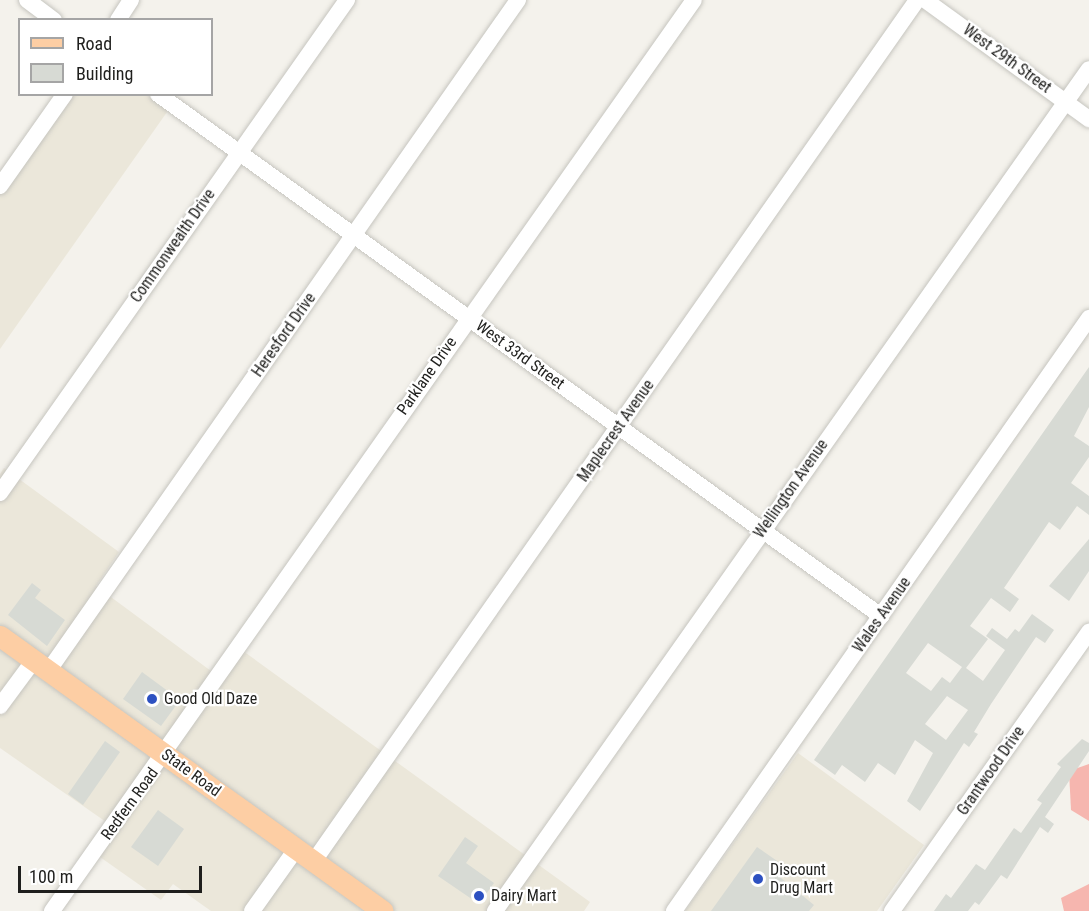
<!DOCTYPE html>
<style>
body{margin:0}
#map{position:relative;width:1089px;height:911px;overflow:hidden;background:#f4f2ec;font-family:"Roboto Condensed",sans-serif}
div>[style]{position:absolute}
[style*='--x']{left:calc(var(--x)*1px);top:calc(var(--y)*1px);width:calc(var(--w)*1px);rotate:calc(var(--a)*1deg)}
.built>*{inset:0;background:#ebe7da}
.green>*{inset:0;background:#f6b6af}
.building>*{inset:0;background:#d7dad4}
.roads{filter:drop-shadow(0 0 2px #c6c5bf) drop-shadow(0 0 2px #c6c5bf)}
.minor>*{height:16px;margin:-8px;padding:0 8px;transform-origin:8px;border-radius:8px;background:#fff}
.major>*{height:21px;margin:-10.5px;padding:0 10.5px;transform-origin:10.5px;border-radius:10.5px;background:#fdcea4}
.dots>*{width:16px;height:16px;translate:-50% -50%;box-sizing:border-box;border:3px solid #fff;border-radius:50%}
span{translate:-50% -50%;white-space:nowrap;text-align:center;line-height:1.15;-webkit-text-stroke:4.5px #fff;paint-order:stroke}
.street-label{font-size:16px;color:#1f1f1d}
.poi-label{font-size:16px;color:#1f1f1d}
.left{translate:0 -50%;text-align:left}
.legend{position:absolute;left:18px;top:18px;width:195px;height:78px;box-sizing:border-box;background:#fff;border:2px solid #a5a5a5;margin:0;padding:8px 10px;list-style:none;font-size:18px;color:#1f1f1d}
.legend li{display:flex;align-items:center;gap:12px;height:30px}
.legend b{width:30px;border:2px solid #a5a5a5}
.scale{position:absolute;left:18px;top:866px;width:184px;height:27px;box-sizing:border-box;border:3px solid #1f1f1d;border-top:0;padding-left:8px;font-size:18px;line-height:21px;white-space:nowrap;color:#1f1f1d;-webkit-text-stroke:4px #fff;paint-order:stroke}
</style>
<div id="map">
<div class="built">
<i style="clip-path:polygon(65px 95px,158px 95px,172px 105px,0 349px,0 186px)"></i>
<i style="clip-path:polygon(4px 468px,119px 552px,96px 586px,211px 671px,232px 643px,590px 902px,584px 911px,211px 911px,173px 884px,161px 900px,90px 850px,109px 824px,0 748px,0 474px)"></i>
<i style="clip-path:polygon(798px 753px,924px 845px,877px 911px,685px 911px)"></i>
</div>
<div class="green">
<i style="clip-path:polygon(1089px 764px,1089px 821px,1071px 810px,1069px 771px)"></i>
<i style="clip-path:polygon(1089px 884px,1089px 911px,1064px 911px,1061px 898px)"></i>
</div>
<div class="building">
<i style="clip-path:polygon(evenodd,1089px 367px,1089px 407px,1074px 436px,1089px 446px,1089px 457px,1071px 483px,1089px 496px,1089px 515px,1077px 506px,1060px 530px,1049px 522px,1004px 588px,1019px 599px,1010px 612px,991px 598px,970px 626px,988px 639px,966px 668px,983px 681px,1005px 650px,986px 636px,992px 628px,1007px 639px,1015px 629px,1019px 632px,1032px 614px,1054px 630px,1045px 643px,1036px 637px,991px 704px,974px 732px,978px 734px,969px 747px,964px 743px,920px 811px,907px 801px,933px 753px,915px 740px,895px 775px,878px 763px,865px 782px,842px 765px,835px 775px,814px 760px,1089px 367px,928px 643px,962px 667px,950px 683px,942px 677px,931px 691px,906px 673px,928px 643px,1089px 367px,947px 696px,968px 710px,946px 740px,925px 724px,947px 696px)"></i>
<i style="clip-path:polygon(1089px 539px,1089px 571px,1069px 601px,1049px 586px)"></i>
<i style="clip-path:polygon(32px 583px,41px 590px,35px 598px,65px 620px,47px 646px,8px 615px)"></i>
<i style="clip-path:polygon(142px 672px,180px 700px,161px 726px,123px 699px)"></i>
<i style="clip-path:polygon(1082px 739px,1089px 743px,1089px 751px,1045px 817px,1054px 824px,1048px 833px,1040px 827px,1007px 879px,1001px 875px,979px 905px,975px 902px,968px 911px,934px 911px,946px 894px,951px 898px,976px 864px,985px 870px,1014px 828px,1021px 833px,1042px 803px,1037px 800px,1061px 767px,1057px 764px)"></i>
<i style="clip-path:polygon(105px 741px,120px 752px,83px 805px,68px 794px)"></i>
<i style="clip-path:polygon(158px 810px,184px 829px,158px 866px,131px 847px)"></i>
<i style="clip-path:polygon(465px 837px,478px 846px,466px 863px,494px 883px,479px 904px,438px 876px)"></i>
<i style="clip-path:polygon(757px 847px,783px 865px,776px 874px,814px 905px,809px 911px,711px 911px)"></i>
</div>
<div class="roads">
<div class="minor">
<i style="--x:27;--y:0;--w:34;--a:37"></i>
<i style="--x:925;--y:0;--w:203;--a:36"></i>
<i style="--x:118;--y:20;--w:24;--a:-57"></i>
<i style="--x:158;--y:94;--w:892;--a:35.83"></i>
<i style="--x:0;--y:186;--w:113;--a:-54.8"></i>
<i style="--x:0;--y:493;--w:603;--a:-54.86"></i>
<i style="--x:49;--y:670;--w:818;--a:-55.01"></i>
<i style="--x:0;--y:706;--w:57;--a:-53.5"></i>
<i style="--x:314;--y:861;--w:1051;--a:-54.99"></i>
<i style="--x:52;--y:911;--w:1114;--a:-54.83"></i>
<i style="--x:252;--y:911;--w:76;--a:-54.6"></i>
<i style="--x:495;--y:911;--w:1030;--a:-54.8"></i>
<i style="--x:674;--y:911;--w:724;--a:-55.01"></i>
<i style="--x:892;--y:911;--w:342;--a:-54.8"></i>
</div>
<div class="major">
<i style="--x:0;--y:636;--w:471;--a:35.7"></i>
</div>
</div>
<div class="dots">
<i style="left:152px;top:699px;background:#2d51c1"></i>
<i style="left:758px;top:879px;background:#2d51c1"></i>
<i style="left:479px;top:896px;background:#2d51c1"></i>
</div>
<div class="street-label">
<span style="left:1007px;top:59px;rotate:36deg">West 29th Street</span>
<span style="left:173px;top:246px;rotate:-55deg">Commonwealth Drive</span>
<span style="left:284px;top:335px;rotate:-55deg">Heresford Drive</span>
<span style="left:520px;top:355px;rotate:36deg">West 33rd Street</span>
<span style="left:427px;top:376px;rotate:-55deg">Parklane Drive</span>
<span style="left:616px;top:431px;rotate:-55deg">Maplecrest Avenue</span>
<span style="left:791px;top:489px;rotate:-55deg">Wellington Avenue</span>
<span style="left:882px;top:615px;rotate:-55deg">Wales Avenue</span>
<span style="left:991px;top:771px;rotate:-55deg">Grantwood Drive</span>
<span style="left:191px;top:773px;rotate:36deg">State Road</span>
<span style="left:130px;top:804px;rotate:-54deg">Redfern Road</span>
</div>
<div class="poi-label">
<span class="left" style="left:164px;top:699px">Good Old Daze</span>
<span class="left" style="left:770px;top:879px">Discount<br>Drug Mart</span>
<span class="left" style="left:491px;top:896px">Dairy Mart</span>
</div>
<ul class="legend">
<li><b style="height:8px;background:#fdcea4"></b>Road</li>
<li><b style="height:16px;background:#d7dad4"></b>Building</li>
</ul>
<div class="scale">100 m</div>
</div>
